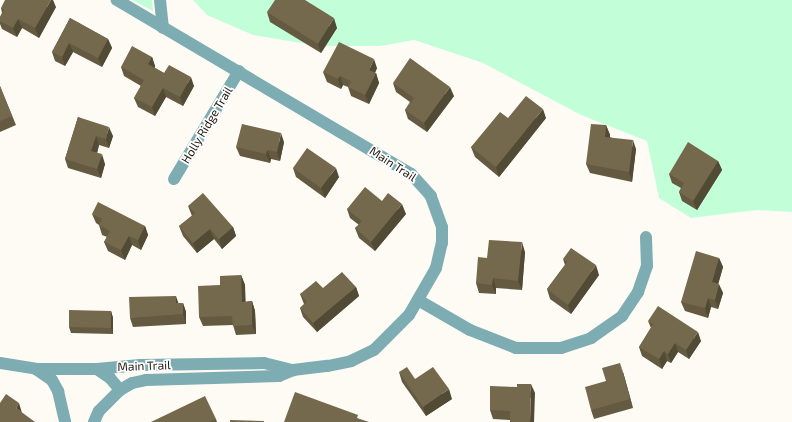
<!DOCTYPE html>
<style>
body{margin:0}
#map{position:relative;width:792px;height:422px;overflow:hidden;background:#fefbf5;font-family:"Exo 2",sans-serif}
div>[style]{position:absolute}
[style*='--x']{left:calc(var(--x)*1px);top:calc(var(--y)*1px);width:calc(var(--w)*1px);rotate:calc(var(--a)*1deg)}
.green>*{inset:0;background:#c2ffd9}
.street>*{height:12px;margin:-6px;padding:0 6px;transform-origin:6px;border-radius:6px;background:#7dadb2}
.wall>*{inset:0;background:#645a41}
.shaded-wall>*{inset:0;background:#514a35}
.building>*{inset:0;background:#74694c}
span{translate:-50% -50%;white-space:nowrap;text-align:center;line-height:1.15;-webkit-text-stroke:3.5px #fff;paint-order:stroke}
.street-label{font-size:12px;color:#1f1a0f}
</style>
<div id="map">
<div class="green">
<i style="clip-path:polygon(132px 0,152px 0,153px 11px)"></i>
<i style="clip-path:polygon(193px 0,792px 0,792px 212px,757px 210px,691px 218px,659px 198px,647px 141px,581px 115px,483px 63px,414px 40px,380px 46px,320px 46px,253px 35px,207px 15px)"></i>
</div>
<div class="street">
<i style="--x:160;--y:0;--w:28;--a:84"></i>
<i style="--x:174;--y:179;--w:126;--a:-59"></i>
<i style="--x:418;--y:300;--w:60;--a:30"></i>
<i style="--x:470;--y:330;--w:49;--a:21.4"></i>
<i style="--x:516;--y:348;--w:45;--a:0"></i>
<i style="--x:561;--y:348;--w:32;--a:-18"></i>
<i style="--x:591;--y:338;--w:38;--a:-35"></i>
<i style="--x:622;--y:316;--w:29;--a:-56"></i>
<i style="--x:638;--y:292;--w:28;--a:-71"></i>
<i style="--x:647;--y:266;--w:29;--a:-92"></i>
<i style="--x:0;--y:363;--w:36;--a:9"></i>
<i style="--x:36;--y:369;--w:61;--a:0"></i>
<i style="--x:97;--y:369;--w:43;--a:-5.3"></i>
<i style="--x:140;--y:365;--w:124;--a:-0.9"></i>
<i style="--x:264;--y:363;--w:30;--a:14"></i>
<i style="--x:36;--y:369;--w:19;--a:35"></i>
<i style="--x:52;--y:380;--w:13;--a:61"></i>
<i style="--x:58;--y:391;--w:32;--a:77"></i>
<i style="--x:97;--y:369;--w:16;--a:35"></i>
<i style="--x:110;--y:378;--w:16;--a:50"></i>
<i style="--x:120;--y:390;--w:14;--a:-30"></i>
<i style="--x:132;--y:383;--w:14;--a:-12"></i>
<i style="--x:146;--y:380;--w:133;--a:-1.7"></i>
<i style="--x:279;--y:376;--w:15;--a:-23"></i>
<i style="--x:293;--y:370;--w:35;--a:-7"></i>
<i style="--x:328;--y:366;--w:24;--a:-12"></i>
<i style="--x:351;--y:361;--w:25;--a:-26"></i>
<i style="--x:374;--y:350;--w:49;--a:-45"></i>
<i style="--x:409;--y:315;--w:54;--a:-60.1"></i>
<i style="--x:436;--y:268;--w:26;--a:-77"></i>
<i style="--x:442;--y:243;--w:16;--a:-90"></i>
<i style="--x:442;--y:227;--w:33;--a:-110"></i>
<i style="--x:431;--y:196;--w:30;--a:-132"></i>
<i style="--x:411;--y:174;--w:342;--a:-149.4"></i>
<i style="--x:94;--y:422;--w:12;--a:-66"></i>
<i style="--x:99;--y:411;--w:30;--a:-45"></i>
</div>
<div class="wall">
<i style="clip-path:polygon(56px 7px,39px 38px,22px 28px,17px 37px,2px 29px,0 24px,0 17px,2px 13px,1px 8px)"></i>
<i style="clip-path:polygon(267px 12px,337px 28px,321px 53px,270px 22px)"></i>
<i style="clip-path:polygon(70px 18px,108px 39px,112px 48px,102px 67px,73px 52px,65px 66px,55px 61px,52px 52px)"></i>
<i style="clip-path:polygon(152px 57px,155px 66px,155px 68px,164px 73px,194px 86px,183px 106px,166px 97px,155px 116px,138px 107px,134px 98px,141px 86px,124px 76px,121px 67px)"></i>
<i style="clip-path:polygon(377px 68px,375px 73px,376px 73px,379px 83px,369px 104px,351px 96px,348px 87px,343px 85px,341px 89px,327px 82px,323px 72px)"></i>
<i style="clip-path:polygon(393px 83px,454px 96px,427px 132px,408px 119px,405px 110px,410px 102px,396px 92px)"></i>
<i style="clip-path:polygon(0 86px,16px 125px,0 132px)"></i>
<i style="clip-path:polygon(78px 117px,113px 136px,109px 148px,99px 145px,97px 153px,105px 164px,101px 178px,68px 168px,65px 159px)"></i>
<i style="clip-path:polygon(508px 118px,546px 118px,499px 177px,475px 157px,471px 147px)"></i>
<i style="clip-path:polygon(606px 125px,610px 135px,610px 137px,636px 149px,632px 182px,590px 173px,586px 164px)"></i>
<i style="clip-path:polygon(284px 142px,280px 161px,271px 159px,270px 163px,240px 156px,236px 147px)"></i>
<i style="clip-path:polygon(718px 161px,722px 170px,697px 210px,682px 201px,679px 192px,681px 188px,672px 183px,669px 174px)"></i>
<i style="clip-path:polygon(293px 168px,339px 177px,325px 198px,296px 177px)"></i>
<i style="clip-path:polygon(382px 201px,406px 214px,375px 251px,359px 238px,355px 228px,359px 225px,350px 218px,347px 209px)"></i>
<i style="clip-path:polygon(188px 206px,233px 227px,236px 236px,222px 249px,214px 239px,197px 253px,183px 236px,179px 226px,192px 216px)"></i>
<i style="clip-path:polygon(92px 214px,145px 226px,148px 235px,141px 250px,132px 245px,125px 260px,108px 251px,104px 242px,107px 237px,102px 235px,99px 225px,96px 223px)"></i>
<i style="clip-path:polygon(525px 252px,522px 290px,496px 288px,496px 294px,479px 293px,476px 283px,487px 258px)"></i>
<i style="clip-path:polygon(719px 258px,723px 267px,718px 284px,723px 293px,718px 309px,711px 307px,708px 318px,685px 311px,681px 302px)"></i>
<i style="clip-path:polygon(563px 259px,599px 275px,571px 314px,550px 299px,547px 289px,565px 265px)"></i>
<i style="clip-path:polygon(241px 275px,245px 285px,245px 302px,252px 301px,255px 311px,256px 334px,236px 335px,233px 325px,203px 326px,199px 317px,220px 285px)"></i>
<i style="clip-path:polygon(356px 287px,359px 296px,317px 332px,303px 317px,300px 308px,304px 304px,300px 294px)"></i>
<i style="clip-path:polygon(179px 303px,183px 303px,186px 312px,186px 324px,133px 327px,130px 318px)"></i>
<i style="clip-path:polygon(111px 311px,113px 318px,113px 334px,71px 333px,69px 327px)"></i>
<i style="clip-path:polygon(648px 321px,701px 341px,689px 359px,678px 352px,671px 363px,667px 361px,662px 369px,642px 356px,639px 347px,651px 328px)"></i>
<i style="clip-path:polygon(399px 372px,415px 379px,452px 399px,426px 416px,402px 382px)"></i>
<i style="clip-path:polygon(623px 372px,633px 408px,594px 419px,591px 410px)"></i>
<i style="clip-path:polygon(517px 387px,535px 393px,510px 420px,493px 419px,490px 410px)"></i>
<i style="clip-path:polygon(216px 419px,217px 422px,151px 422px)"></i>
</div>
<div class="shaded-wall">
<i style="clip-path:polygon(51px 0,53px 0,56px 7px,39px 38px,35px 28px)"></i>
<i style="clip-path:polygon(334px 18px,337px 28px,321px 53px,318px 44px)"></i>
<i style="clip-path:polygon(18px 19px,22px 28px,17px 37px,13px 28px)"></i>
<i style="clip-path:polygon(108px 39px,112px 48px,102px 67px,98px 58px)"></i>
<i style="clip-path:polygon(69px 43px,73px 52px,65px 66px,62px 57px)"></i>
<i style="clip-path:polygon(152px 57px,155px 66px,151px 74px,148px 64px)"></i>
<i style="clip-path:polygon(374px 59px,377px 68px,372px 79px,369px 70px)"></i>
<i style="clip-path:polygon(376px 73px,379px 83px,369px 104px,365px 95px)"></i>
<i style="clip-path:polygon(340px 76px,343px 85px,341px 89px,338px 79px)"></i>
<i style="clip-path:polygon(191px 77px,194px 86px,183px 106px,180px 97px)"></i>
<i style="clip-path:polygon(450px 87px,454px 96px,427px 132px,424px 123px)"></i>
<i style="clip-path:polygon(163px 88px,166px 97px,155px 116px,152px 107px)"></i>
<i style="clip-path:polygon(543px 109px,546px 118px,499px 177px,496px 167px)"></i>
<i style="clip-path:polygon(606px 125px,610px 135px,609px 146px,605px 137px)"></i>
<i style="clip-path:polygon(109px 127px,113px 136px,109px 148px,106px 139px)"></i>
<i style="clip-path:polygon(281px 133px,284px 142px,280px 161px,277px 152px)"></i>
<i style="clip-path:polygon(96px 136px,99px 145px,95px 161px,91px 151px)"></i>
<i style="clip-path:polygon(633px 140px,636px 149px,632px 182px,629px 172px)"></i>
<i style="clip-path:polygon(267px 150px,271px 159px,270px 163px,266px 154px)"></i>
<i style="clip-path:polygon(102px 154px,105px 164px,101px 178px,97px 169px)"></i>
<i style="clip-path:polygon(718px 161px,722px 170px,697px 210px,693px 201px)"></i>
<i style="clip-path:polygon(336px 168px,339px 177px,325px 198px,321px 188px)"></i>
<i style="clip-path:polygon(402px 204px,406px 214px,375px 251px,371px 242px)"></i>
<i style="clip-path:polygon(145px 226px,148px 235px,141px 250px,138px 240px)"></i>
<i style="clip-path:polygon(233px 227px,236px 236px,222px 249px,219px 239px)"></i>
<i style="clip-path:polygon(210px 229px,214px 239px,197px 253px,193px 243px)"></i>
<i style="clip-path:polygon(129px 236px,132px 245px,125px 260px,121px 250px)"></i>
<i style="clip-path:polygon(522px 242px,525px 252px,522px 290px,518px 281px)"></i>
<i style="clip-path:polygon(719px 258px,723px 267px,716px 292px,712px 282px)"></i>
<i style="clip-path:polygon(596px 265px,599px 275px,571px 314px,568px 305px)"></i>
<i style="clip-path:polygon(241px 275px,245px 285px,246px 311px,242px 302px)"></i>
<i style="clip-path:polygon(493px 278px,496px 288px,496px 294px,492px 285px)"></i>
<i style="clip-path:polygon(719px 284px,723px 293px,718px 309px,715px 300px)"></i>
<i style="clip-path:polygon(356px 287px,359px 296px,317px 332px,313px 323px)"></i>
<i style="clip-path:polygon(176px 296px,179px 305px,176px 303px)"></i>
<i style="clip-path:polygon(708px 298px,711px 307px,708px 318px,705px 308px)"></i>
<i style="clip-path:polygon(252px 301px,255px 311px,256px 334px,252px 325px)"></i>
<i style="clip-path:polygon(183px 303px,186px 312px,186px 324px,183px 314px)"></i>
<i style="clip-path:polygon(111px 311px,113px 318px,113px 334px,111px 328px)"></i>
<i style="clip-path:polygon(698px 332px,701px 341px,689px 359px,686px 350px)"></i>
<i style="clip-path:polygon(675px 343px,678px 352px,671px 363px,668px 354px)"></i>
<i style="clip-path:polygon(664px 351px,667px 361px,662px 369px,659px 359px)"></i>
<i style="clip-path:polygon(620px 363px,623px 372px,633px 408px,630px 399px)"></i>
<i style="clip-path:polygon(531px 384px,535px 393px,534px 422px,530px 422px)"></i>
<i style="clip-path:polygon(449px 389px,452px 399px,426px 416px,423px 407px)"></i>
<i style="clip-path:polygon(19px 403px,22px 413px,16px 408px)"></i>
</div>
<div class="building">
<i style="clip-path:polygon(5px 0,51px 0,35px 28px,18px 19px,13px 28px,0 21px,0 17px,4px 10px,1px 8px)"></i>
<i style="clip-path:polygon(275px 0,305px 0,334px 18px,318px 44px,267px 12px)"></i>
<i style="clip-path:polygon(70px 18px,108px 39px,98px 58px,69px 43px,62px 57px,52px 52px)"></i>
<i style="clip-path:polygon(339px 42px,374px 59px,369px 70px,376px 73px,365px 95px,348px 87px,351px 81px,340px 76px,338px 79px,323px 72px)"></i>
<i style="clip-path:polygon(132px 46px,152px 57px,148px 64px,164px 73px,169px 65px,191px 77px,180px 97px,163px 88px,152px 107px,134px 98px,144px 80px,121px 67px)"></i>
<i style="clip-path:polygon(410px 58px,450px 87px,424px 123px,405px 110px,414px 98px,393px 83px)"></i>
<i style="clip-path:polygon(0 86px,12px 116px,0 121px)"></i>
<i style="clip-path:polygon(526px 96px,543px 109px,496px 167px,471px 147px,500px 112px,508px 118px)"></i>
<i style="clip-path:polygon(78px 117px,109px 127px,106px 139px,96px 136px,91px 151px,102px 154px,97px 169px,65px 159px)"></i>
<i style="clip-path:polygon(242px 124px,281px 133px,277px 152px,267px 150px,266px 154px,236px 147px)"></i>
<i style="clip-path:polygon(591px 124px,606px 125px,605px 137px,633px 140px,629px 172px,586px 164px)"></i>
<i style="clip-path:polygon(688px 142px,718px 161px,693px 201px,679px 192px,684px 183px,669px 174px)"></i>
<i style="clip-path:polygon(307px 148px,336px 168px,321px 188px,293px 168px)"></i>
<i style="clip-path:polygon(365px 187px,382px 201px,388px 193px,402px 204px,371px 242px,355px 228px,362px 221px,347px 209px)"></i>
<i style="clip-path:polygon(203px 193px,233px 227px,219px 239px,210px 229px,193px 243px,179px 226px,195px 213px,188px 206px)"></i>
<i style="clip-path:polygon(98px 202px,145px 226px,138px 240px,129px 236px,121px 250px,104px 242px,110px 231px,99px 225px,102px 219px,92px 214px)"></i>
<i style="clip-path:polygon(489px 240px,522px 242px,518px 281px,493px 278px,492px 285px,476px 283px,478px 257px,487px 258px)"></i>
<i style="clip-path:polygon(571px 248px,596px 265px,568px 305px,547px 289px,567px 262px,563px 259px)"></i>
<i style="clip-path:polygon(696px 251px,719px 258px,712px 282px,719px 284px,715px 300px,708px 298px,705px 308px,681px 302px)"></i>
<i style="clip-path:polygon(342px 272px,356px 287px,313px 323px,300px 308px,307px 302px,300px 294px,316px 281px,323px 288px)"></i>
<i style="clip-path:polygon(241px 275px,242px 302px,252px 301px,252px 325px,233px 326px,232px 316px,199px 317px,198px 286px,220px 285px,220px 276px)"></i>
<i style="clip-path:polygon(176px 296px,176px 303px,183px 303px,183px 314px,130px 318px,129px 297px)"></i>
<i style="clip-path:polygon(658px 306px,698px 332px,686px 350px,675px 343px,668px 354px,664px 351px,659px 359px,639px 347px,653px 324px,648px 321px)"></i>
<i style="clip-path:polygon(69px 310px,111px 311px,111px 328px,69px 327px)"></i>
<i style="clip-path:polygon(620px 363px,630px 399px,591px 410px,585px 387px,606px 381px,602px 368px)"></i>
<i style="clip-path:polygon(407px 367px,415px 379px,433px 367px,449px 389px,423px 407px,399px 372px)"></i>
<i style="clip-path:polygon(517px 384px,531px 384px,530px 422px,510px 422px,510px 411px,490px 410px,490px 386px,517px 387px)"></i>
<i style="clip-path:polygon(295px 392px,358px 415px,357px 418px,369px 422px,284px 422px)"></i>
<i style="clip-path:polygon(6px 394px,19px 403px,16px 408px,35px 422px,0 422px,0 403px)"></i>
<i style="clip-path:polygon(205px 396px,216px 419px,209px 422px,151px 422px)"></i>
<i style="clip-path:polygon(230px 420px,264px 421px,264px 422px,230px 422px)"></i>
</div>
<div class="street-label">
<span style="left:207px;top:125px;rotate:-59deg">Holly Ridge Trail</span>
<span style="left:393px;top:164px;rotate:33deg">Main Trail</span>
<span style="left:144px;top:366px;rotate:-2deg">Main Trail</span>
</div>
</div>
